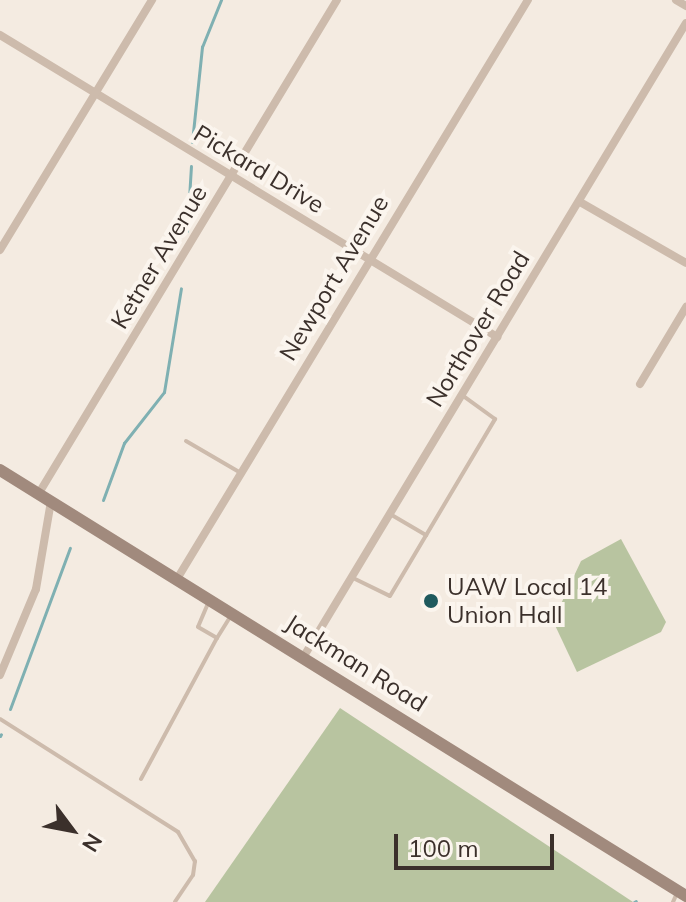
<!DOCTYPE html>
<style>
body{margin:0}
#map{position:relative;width:686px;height:902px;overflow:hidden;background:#f4ebe1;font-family:Mulish,sans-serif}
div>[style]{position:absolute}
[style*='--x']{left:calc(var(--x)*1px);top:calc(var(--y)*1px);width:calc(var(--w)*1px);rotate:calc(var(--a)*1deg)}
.green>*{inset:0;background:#b8c4a0}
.stream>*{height:3px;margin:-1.5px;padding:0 1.5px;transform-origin:1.5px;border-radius:1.5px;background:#7fb0b2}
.lane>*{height:4px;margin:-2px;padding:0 2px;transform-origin:2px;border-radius:2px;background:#cdbbac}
.street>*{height:8px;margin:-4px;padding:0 4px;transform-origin:4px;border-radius:4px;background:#cdbbac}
.secondary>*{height:12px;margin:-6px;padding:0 6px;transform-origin:6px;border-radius:6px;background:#a18a7d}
.dots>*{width:22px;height:22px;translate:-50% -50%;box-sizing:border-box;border:4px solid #fbf5ee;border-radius:50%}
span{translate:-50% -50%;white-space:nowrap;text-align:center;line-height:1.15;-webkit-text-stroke:8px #fbf5ee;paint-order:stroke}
.street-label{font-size:24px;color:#3b302b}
.poi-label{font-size:24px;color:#3b302b}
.left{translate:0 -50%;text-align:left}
.north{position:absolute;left:32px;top:790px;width:80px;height:80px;-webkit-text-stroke:6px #fbf5ee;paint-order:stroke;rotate:122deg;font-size:22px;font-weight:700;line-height:32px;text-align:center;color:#3b302b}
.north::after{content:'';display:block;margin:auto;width:28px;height:36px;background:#3b302b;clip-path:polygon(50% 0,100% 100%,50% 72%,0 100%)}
.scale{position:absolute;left:394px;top:834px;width:160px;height:36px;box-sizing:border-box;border:4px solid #3b302b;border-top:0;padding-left:10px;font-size:24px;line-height:28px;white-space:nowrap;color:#3b302b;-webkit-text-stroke:6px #fbf5ee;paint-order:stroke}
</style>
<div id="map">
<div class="green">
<i style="clip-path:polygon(621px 539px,666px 622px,661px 632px,577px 672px,553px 621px,581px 561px)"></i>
<i style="clip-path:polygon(340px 708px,633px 902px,205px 902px)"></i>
</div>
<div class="stream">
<i style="--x:192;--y:142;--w:96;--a:-84"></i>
<i style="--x:202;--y:47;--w:51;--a:-68"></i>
<i style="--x:187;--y:231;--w:65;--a:-86.5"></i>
<i style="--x:103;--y:500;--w:61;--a:-69.8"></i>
<i style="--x:124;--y:443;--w:65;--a:-51.9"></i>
<i style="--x:164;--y:392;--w:105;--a:-80.7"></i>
<i style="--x:10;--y:709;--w:172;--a:-69.6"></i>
<i style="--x:0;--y:736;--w:2;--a:-63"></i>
<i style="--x:634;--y:902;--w:2;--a:-27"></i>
</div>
<div class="lane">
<i style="--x:186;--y:441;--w:64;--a:30.2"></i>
<i style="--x:390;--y:514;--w:42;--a:30.3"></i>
<i style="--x:351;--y:577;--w:43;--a:26"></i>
<i style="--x:390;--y:596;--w:206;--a:-59.3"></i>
<i style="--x:495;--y:419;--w:39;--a:-144"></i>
<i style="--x:209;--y:601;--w:28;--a:113"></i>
<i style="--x:198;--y:627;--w:22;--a:30"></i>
<i style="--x:217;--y:638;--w:25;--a:-58"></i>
<i style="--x:0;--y:719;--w:211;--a:32.4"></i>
<i style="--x:178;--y:832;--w:34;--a:60"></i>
<i style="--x:195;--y:861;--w:14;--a:98"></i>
<i style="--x:193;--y:875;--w:32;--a:124"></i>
<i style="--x:141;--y:779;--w:160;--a:-61.7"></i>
<i style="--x:673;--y:902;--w:10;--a:-66"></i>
</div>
<div class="street">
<i style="--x:676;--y:0;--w:12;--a:31"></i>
<i style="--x:0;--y:35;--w:582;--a:31.28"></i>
<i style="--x:580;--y:202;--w:122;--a:29.9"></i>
<i style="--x:0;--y:250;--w:293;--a:-58.7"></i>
<i style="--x:640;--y:384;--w:90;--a:-59.1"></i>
<i style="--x:39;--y:493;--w:576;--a:-58.85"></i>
<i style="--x:177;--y:579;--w:677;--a:-58.78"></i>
<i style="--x:304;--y:656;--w:739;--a:-58.89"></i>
<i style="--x:0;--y:675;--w:93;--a:-67.3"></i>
<i style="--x:36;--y:589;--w:89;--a:-80.3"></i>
</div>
<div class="secondary">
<i style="--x:0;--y:470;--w:808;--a:31.84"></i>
</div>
<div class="dots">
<i style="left:431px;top:601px;background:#1f5a5e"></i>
</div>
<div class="street-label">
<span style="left:259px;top:169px;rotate:31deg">Pickard Drive</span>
<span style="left:159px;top:257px;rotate:-59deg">Ketner Avenue</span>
<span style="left:334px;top:278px;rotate:-59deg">Newport Avenue</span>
<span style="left:478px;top:329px;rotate:-59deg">Northover Road</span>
<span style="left:356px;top:663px;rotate:32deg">Jackman Road</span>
</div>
<div class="poi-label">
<span class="left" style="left:447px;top:601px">UAW Local 14<br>Union Hall</span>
</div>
<div class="north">N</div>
<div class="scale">100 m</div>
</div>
